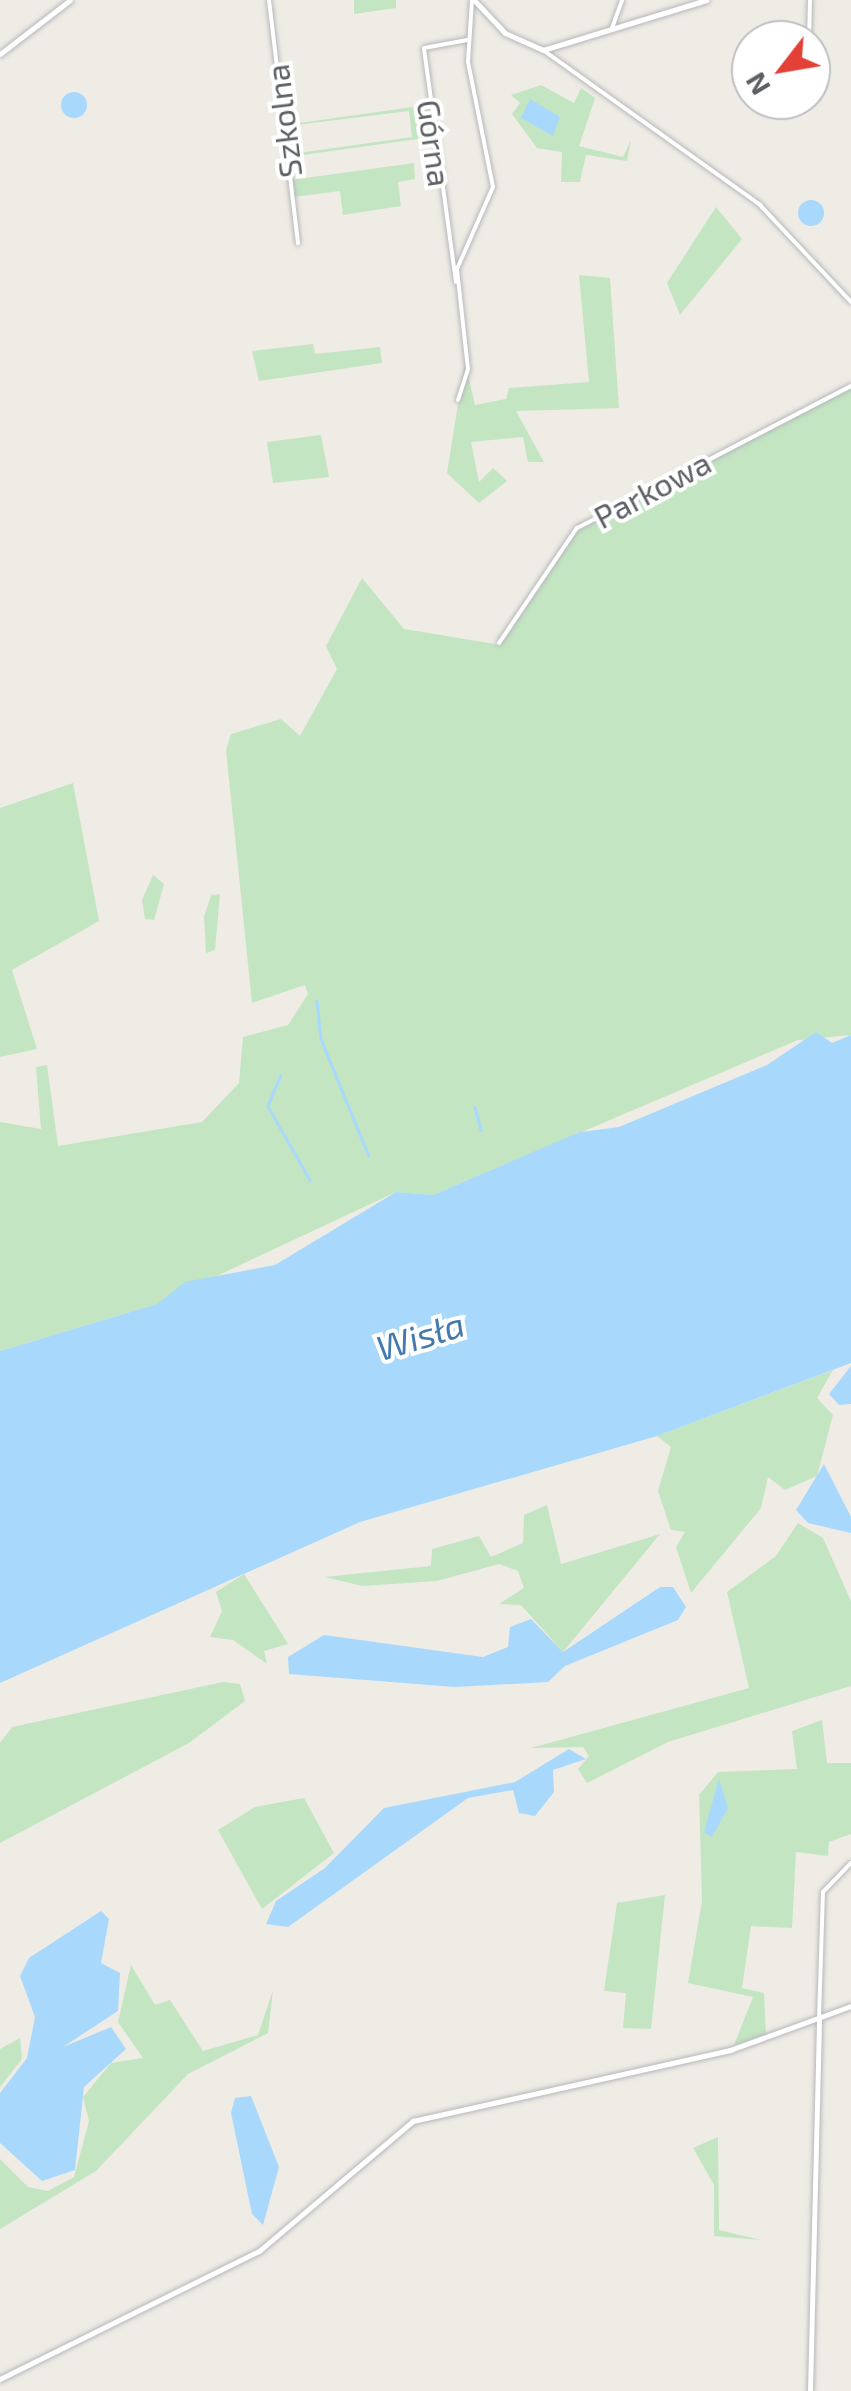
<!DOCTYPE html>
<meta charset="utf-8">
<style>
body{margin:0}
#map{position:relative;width:851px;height:2391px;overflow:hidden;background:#efece5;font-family:"Exo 2",sans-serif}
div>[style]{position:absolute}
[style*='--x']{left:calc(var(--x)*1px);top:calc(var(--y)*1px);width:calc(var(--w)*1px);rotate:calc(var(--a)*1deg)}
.green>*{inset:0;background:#c3e5c2}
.water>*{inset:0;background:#a8d9fc}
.round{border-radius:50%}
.stream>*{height:2.5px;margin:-1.25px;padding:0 1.25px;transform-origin:1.25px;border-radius:1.25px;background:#a8d9fc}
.roads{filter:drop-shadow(0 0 2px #b5b7bb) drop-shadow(0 0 2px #b5b7bb)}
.minor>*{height:4px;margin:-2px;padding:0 2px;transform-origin:2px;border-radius:2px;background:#fff}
.tertiary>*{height:5px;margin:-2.5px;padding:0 2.5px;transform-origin:2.5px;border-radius:2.5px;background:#fff}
span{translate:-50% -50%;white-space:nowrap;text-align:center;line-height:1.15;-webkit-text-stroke:8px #fff;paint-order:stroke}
.street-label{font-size:32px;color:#5d6065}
.water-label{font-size:35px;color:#4479ae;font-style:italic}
.north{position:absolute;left:731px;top:20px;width:100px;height:100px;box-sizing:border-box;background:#fff;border:2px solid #bebfc1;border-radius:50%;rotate:239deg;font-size:28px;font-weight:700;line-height:40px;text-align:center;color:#5d6065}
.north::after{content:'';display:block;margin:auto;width:35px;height:45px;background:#e34137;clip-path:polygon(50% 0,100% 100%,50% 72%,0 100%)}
</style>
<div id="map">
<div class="green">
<i style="clip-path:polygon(354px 0,396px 0,396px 8px,354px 14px)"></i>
<i style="clip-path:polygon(541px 85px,574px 103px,581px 88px,595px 98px,579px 146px,623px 157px,631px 140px,627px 161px,586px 155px,580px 182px,561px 182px,562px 152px,537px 148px,512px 114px,520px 103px,511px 95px)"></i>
<i style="clip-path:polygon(evenodd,427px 105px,432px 137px,288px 157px,285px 125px,427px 105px,409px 111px,412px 137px,291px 154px,288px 126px,409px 111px)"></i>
<i style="clip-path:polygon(414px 163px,415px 179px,398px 182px,401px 206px,343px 215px,340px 191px,293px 197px,291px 180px)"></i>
<i style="clip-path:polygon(716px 207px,742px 239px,680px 315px,667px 283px)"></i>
<i style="clip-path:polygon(579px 275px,610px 278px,619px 408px,516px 411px,544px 462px,528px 462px,523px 437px,471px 442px,479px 482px,493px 468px,507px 481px,479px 503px,447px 473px,465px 360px,475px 405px,506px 399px,509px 388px,589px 382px)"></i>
<i style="clip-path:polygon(313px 344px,315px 354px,380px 347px,382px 363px,259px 381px,252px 351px)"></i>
<i style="clip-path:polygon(851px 388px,851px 1035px,798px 1040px,433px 1195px,396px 1192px,157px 1304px,0 1351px,0 1122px,41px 1129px,36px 1067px,47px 1065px,58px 1146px,202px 1122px,239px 1083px,243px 1037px,288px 1025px,308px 994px,305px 985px,252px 1003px,226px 750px,231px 734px,281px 719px,300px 736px,337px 669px,326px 646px,362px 578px,404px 629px,501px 645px,578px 531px)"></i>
<i style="clip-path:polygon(321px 435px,329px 477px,273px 483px,267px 442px)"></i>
<i style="clip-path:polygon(73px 783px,99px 921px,12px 970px,37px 1049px,0 1057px,0 808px)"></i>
<i style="clip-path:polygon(153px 875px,164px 884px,154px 920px,145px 919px,142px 900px)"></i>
<i style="clip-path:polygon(220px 894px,215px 950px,206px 953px,204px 917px,211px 895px)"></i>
<i style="clip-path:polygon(833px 1370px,817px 1398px,833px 1415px,817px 1476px,785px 1490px,768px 1477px,761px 1508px,691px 1593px,676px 1547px,685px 1532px,671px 1530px,658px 1491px,671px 1447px,657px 1436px)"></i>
<i style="clip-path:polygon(547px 1505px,561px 1564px,660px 1534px,563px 1652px,521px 1605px,499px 1604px,524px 1588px,518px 1571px,499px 1564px,437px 1581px,362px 1586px,325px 1577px,431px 1566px,432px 1549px,479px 1536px,491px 1557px,523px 1543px,524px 1515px)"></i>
<i style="clip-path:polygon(798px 1523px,823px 1538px,851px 1601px,851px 1686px,668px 1742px,587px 1783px,578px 1769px,589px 1756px,583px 1747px,531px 1748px,749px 1688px,727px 1592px,776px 1556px)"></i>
<i style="clip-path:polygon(244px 1574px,288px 1644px,264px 1651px,267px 1664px,233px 1640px,210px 1637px,222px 1611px,216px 1592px)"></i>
<i style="clip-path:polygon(223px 1682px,240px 1684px,245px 1701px,189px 1743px,0 1843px,0 1743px,12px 1727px)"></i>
<i style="clip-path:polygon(822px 1720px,827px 1763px,851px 1763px,851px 1834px,829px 1842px,828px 1856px,796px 1852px,792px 1928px,751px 1926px,742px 1988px,764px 1993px,766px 2035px,734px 2045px,753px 1997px,688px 1983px,702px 1901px,699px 1795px,718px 1772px,797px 1769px,792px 1731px)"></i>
<i style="clip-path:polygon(304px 1798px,334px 1853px,262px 1909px,218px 1830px,255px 1807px)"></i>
<i style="clip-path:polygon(665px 1895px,651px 2029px,623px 2028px,626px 1993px,604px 1991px,617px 1903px)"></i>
<i style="clip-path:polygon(131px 1965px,155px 2005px,170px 2000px,203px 2051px,258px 2035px,273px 1990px,268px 2033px,188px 2074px,96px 2171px,0 2229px,0 2159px,28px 2187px,48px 2191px,74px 2177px,89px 2121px,83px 2097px,111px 2063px,143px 2058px,118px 2022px)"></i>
<i style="clip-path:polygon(20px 2038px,22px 2059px,0 2087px,0 2049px)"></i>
<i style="clip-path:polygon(718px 2137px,719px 2230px,761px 2240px,714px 2236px,714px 2185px,693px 2148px)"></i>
</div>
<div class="water">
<i class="round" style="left:61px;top:92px;width:26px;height:26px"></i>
<i style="clip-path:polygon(530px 99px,560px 117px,553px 136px,521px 118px)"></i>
<i class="round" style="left:798px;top:200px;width:26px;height:26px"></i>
<i style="clip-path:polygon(816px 1032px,832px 1043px,851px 1035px,851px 1363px,657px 1436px,360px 1522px,0 1683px,0 1351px,157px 1304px,185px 1282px,275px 1265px,396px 1192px,433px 1195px,580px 1132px,619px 1127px,767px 1065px)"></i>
<i style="clip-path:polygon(851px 1366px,851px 1404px,839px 1405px,829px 1394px)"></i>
<i style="clip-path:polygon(824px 1464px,851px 1517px,851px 1533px,808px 1523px,796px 1510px)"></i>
<i style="clip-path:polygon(660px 1587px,673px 1587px,686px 1607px,678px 1620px,565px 1666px,548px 1682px,455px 1687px,289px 1674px,288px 1657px,324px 1635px,483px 1657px,508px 1647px,510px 1627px,531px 1619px,563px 1652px)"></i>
<i style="clip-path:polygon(569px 1749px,586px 1759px,553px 1770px,554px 1792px,535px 1816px,519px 1813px,513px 1790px,468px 1798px,288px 1927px,266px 1924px,276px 1901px,325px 1868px,384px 1808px,515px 1782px)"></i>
<i style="clip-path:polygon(719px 1779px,728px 1808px,712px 1837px,704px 1832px)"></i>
<i style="clip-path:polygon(101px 1911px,109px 1919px,101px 1963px,120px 1973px,118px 2011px,63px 2047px,111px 2027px,126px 2049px,84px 2087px,75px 2170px,42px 2181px,0 2143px,0 2093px,27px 2058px,35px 2017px,20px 1976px,29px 1958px)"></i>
<i style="clip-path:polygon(251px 2096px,279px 2167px,263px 2225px,252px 2214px,231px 2113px,235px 2098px)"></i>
</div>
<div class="stream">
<i style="--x:317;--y:1001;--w:38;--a:84"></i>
<i style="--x:321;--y:1039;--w:126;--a:67.7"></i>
<i style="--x:281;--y:1075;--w:34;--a:113"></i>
<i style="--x:268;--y:1106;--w:85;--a:60.4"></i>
<i style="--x:475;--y:1107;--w:24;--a:75"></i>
</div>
<div class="roads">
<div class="minor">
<i style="--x:269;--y:0;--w:245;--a:83.2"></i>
<i style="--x:612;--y:28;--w:30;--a:-70"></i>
<i style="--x:809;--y:40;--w:40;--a:-88.6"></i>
<i style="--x:811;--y:48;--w:6;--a:45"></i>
<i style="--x:543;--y:50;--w:267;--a:35.5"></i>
<i style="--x:760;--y:205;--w:133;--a:46.8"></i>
<i style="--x:456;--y:282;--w:236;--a:-97.8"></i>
<i style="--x:424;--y:48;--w:44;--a:-10.5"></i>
<i style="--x:458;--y:400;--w:33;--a:-72"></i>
<i style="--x:468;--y:369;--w:101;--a:-96.3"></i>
<i style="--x:457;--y:269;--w:90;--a:-66.3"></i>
<i style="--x:493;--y:187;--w:127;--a:-101.3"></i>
<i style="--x:468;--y:62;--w:62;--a:-86.3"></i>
<i style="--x:499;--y:643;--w:139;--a:-55.9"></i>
<i style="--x:577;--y:528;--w:309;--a:-27.4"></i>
<i style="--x:819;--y:2019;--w:127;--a:-88.2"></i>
<i style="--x:823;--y:1892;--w:40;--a:-46"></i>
</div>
<div class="tertiary">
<i style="--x:474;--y:0;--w:45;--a:46.8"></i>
<i style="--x:505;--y:33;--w:42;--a:24.1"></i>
<i style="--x:543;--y:50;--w:171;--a:-17"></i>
<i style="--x:0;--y:54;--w:88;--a:-37.6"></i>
<i style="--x:0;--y:2379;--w:289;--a:-26.3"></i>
<i style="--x:259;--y:2251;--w:202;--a:-40.2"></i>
<i style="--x:413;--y:2121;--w:325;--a:-12.6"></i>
<i style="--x:730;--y:2050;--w:129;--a:-20"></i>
<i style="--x:810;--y:2391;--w:372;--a:-88.6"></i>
</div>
</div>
<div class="street-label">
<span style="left:283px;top:121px;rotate:-97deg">Szkolna</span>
<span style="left:435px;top:143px;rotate:82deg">Górna</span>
<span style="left:652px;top:489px;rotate:-28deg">Parkowa</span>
</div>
<div class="water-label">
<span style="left:420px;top:1335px;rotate:-17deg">Wisła</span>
</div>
<div class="north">N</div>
</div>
